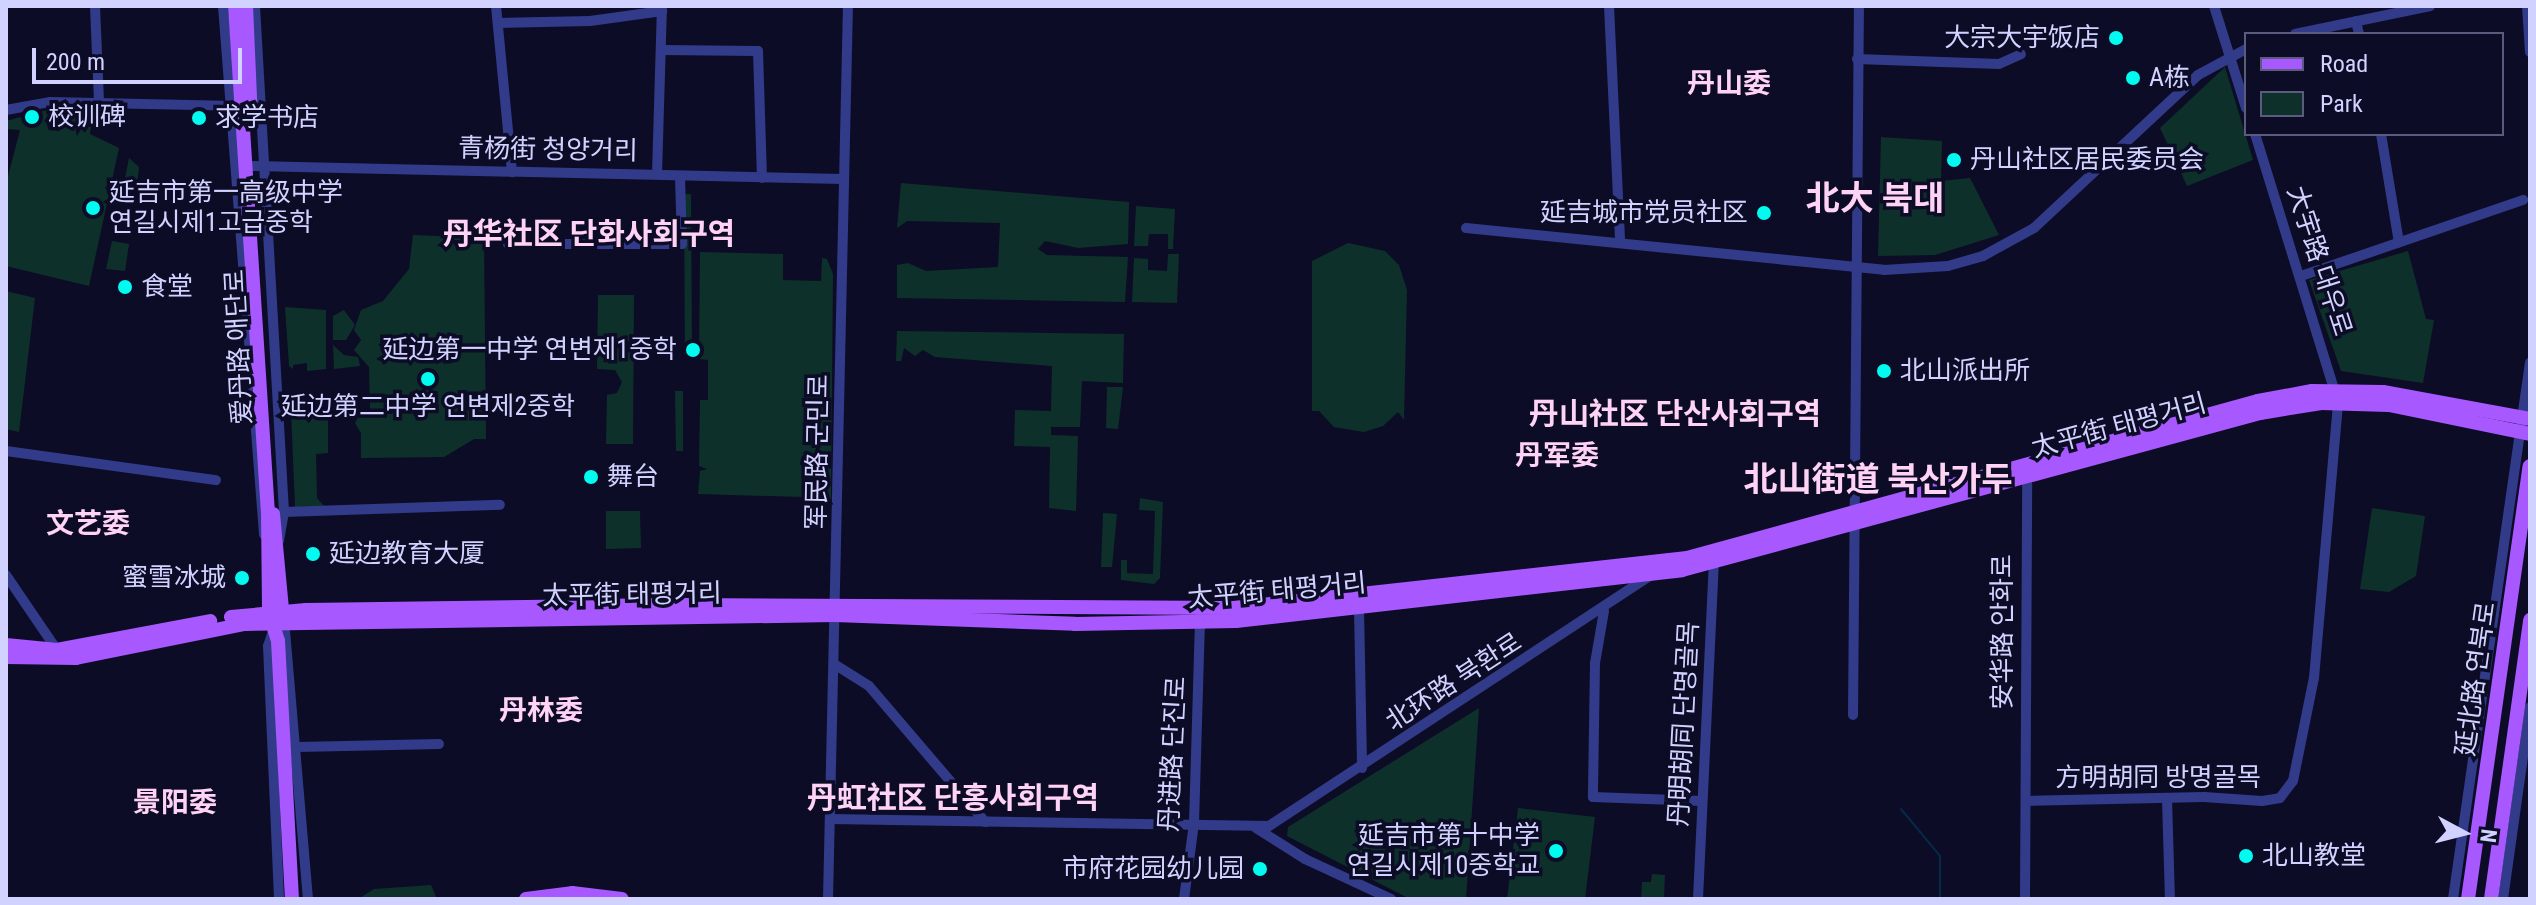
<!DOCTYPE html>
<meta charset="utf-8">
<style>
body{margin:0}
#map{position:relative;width:2536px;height:905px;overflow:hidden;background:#0d0c26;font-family:"Roboto Condensed","Noto Sans SC","Noto Sans KR",sans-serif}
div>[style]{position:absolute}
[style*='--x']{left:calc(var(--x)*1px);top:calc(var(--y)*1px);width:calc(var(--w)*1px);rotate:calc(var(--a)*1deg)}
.green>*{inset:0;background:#0e302a}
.stream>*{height:2px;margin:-1px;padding:0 1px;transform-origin:1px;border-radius:1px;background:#06294b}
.minor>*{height:10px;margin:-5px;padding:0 5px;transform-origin:5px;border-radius:5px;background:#323b8a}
.major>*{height:14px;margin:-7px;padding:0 7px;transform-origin:7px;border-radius:7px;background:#a858ff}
.dots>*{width:22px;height:22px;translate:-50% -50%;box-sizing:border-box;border:4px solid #0d0c26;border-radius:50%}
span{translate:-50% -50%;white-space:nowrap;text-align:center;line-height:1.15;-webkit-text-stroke:7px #0d0c26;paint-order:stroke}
.poi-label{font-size:26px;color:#d1d2ff}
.right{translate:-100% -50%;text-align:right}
.left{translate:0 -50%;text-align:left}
.street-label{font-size:26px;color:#d1d2ff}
.neighbourhood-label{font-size:28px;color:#ffd3f5;font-weight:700}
.quarter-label{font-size:30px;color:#ffd3f5;font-weight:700}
.district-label{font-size:34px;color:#ffd3f5;font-weight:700}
.frame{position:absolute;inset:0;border:8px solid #d1d2ff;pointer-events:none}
.legend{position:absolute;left:2244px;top:32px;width:260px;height:104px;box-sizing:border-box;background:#0d0c26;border:2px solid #5b5b7d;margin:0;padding:10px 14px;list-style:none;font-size:24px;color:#d1d2ff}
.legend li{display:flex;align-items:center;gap:16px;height:40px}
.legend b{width:40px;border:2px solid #5b5b7d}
.north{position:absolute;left:2424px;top:793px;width:80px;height:80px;-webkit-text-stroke:6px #0d0c26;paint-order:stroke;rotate:97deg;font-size:22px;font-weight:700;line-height:32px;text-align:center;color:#d1d2ff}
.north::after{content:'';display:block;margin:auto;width:28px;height:36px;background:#d1d2ff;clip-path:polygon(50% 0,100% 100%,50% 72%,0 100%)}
.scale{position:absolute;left:32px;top:48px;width:210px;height:36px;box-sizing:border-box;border:4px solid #d1d2ff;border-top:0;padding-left:10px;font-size:24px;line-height:28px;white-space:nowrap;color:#d1d2ff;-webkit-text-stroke:6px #0d0c26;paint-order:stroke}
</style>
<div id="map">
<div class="green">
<i style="clip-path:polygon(2225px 67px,2253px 160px,2187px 186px,2160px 128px)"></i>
<i style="clip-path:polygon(57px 107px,94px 107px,90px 134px,119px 148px,89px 286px,6px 266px,6px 184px,20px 130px,6px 129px,6px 121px,51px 109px,49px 129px,53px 130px)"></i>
<i style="clip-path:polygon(1881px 137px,1942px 141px,1941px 181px,1970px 178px,1999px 235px,1935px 255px,1878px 256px)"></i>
<i style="clip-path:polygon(129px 158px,139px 167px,135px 200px,121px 198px)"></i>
<i style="clip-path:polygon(901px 183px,1129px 202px,1128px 244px,1078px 248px,1045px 241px,1038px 249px,1047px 255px,1128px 257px,1125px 302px,897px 298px,897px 265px,908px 263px,926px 271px,998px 267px,1000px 223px,907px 221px,897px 228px)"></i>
<i style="clip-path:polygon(684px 194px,691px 194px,692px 358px,685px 358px)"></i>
<i style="clip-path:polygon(1136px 206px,1175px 209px,1173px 249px,1168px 249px,1168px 234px,1149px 234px,1148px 246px,1134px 246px)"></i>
<i style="clip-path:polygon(413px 235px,484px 238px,486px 439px,474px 439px,444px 457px,361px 458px,361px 433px,355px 423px,362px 410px,370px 410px,369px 367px,354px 350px,361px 340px,354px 330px,361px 310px,383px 301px,409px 269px)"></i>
<i style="clip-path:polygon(112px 241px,129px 244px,125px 271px,106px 269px)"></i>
<i style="clip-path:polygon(1348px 243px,1385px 251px,1399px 265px,1407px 290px,1404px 420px,1398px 412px,1383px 426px,1364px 432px,1334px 427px,1319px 411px,1312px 411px,1312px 261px)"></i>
<i style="clip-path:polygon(2408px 251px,2426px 319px,2434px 320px,2423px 383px,2341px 371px,2309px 280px)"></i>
<i style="clip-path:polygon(700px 252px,783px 254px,783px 280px,821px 281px,822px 258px,827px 259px,833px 274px,831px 499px,821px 497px,820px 491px,803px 497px,698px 494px,700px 471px,707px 469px,699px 466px,700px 400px,708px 400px,708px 360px,699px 359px)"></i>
<i style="clip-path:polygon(1168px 254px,1179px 254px,1177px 303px,1132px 302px,1134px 258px,1148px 259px,1148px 270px,1167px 271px)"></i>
<i style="clip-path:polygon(6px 291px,35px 298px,19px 432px,6px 429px)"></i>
<i style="clip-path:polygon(598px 295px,634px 295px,633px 444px,606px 444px,607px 395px,617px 393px,622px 382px,615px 370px,597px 369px)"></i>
<i style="clip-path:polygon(285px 307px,326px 310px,326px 369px,307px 371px,307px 363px,293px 365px,293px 369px,289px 366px)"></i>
<i style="clip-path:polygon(344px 310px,355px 325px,346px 340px,333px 340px,333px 316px)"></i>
<i style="clip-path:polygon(897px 331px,1124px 334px,1123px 383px,1082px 381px,1080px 427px,1051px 427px,1051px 435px,1078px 436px,1076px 511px,1049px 508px,1050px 447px,1014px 446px,1015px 410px,1051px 411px,1052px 366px,935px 357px,923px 350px,915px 356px,904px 348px,901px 361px,896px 361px)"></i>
<i style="clip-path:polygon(333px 345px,344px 355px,358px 357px,360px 366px,334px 369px)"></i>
<i style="clip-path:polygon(1107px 387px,1123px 387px,1118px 429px,1106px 428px)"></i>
<i style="clip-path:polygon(675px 391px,683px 391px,683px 451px,676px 451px)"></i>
<i style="clip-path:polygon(309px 400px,326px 402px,328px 409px,328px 453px,316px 454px,317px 498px,324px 506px,295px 507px,291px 411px)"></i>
<i style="clip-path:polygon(1140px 498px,1163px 502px,1160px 578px,1154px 584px,1121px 580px,1121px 560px,1127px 560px,1127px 573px,1153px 574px,1155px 511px,1139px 510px)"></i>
<i style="clip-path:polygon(2372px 508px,2425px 516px,2416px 576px,2389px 592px,2360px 589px)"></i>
<i style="clip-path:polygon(606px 511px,640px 511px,641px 548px,606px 549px)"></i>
<i style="clip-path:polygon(1103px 513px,1117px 514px,1112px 567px,1101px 567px)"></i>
<i style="clip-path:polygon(1479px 708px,1466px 899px,1410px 899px,1287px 836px,1288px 827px)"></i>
<i style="clip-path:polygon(1518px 808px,1595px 817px,1585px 899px,1507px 899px)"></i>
<i style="clip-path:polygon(1652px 874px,1665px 875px,1664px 899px,1641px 899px,1642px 882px,1651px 882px)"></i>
<i style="clip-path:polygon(431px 885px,437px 899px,358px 899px,374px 889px)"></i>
</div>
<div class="stream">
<i style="--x:1901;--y:809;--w:61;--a:50.3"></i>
<i style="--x:1940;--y:856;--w:43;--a:90"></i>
</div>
<div class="minor">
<i style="--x:95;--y:6;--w:97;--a:87.6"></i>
<i style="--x:223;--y:6;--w:530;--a:85.56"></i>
<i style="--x:255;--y:6;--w:507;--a:86.72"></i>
<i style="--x:284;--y:512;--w:29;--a:100"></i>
<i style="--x:496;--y:6;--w:167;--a:84.5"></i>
<i style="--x:1609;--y:6;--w:235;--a:87.3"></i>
<i style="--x:2214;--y:6;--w:107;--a:72.6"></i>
<i style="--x:2527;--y:6;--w:46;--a:86.3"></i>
<i style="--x:2356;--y:21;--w:13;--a:77"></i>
<i style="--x:498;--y:23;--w:92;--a:-1.2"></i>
<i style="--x:590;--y:21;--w:73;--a:-7.9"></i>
<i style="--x:2295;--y:34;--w:138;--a:-11.7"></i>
<i style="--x:661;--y:50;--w:97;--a:0.6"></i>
<i style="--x:758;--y:51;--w:127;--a:88.2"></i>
<i style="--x:1857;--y:59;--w:142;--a:2"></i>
<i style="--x:1999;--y:64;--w:24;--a:-24"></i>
<i style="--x:6;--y:110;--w:45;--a:-10.3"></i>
<i style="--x:50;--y:102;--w:185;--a:1.2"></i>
<i style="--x:2381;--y:134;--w:110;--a:80.6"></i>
<i style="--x:253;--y:166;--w:590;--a:1.26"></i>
<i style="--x:657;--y:174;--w:168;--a:-88.3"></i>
<i style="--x:1466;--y:228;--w:420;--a:5.7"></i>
<i style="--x:1884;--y:270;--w:64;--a:-3.6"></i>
<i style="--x:1948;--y:266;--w:36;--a:-16"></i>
<i style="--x:1983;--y:256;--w:58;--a:-28.8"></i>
<i style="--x:2034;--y:228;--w:224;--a:-43"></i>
<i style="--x:2198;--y:75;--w:55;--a:-28.4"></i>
<i style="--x:508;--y:244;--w:174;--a:0"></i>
<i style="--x:682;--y:244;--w:67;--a:-91.7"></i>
<i style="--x:2301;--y:276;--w:235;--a:-18.9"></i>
<i style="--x:6;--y:451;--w:212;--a:7.9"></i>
<i style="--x:284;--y:512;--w:216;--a:-1.9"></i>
<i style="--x:6;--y:575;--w:91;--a:55.8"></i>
<i style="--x:1359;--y:608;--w:160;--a:88.9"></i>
<i style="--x:1604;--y:611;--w:53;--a:99.8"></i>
<i style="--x:1595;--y:663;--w:134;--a:90.9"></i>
<i style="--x:1593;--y:797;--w:109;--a:2.1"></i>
<i style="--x:285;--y:631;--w:269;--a:85.1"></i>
<i style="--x:272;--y:634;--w:13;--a:108"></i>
<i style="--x:268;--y:646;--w:253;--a:87.5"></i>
<i style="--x:834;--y:664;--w:41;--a:32.2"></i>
<i style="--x:869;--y:686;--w:179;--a:49.5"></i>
<i style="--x:1853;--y:715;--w:709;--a:-89.52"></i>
<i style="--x:297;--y:747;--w:142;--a:-1.2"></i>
<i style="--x:2167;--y:799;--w:100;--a:88.3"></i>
<i style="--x:2026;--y:801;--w:178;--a:-1.3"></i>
<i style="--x:2204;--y:797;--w:58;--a:3.9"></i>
<i style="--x:2262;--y:801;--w:18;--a:-9"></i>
<i style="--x:2280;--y:798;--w:21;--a:-53"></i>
<i style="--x:2293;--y:781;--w:105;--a:-78.5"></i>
<i style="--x:2314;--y:678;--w:277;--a:-85"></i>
<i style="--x:2338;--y:402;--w:281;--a:-107.2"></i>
<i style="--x:830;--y:819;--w:439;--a:0.9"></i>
<i style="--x:1269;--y:826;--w:459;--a:-33.3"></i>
<i style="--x:1256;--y:828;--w:58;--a:32.3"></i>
<i style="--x:1305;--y:859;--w:95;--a:24.9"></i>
<i style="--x:828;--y:899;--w:893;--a:-88.72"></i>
<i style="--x:1184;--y:899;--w:77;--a:-82.5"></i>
<i style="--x:1194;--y:823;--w:207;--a:-88.3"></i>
<i style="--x:1698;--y:899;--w:342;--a:-87.3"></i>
<i style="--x:2025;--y:899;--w:425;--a:-89.7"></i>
<i style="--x:2453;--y:899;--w:542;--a:-81.83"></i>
<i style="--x:2503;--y:899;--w:194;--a:-82"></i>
</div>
<div class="major">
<i style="--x:235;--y:6;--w:508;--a:86.28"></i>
<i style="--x:268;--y:513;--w:100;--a:89.4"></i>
<i style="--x:269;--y:613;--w:29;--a:72"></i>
<i style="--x:278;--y:641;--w:258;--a:86.9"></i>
<i style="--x:246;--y:6;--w:116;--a:87.5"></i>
<i style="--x:273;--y:514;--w:106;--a:84.6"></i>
<i style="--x:231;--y:617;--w:75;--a:-5.3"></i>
<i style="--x:306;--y:610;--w:379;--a:-0.8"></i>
<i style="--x:685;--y:605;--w:549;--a:0.31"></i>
<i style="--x:1234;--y:608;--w:456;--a:-6.3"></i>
<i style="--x:1687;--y:558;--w:592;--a:-15.37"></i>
<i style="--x:2258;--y:401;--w:55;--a:-10.5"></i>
<i style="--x:2312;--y:391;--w:71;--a:0.8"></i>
<i style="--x:2383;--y:392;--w:149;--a:10.4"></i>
<i style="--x:6;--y:645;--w:51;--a:5.6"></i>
<i style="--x:57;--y:650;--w:156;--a:-10.7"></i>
<i style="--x:6;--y:657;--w:70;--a:0.8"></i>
<i style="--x:76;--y:658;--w:172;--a:-11.4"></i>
<i style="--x:245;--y:624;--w:590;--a:-0.87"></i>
<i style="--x:835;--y:615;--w:240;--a:2.1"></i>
<i style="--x:1075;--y:624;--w:161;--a:-1.1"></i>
<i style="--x:1236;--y:621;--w:449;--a:-6.5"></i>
<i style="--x:1682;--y:570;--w:599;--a:-15.2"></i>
<i style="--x:2260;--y:413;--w:62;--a:-9.3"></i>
<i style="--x:2321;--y:403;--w:68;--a:1.7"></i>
<i style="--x:2389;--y:405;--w:144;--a:11.6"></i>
<i style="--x:526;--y:899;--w:46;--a:-7.4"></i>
<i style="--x:572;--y:893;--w:50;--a:6.8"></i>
<i style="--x:2468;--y:899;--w:437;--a:-81.9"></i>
<i style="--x:2491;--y:899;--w:282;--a:-82"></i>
</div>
<div class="dots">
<i style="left:2116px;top:38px;background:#00fcf0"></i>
<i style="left:2133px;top:78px;background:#00fcf0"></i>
<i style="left:32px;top:117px;background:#00fcf0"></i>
<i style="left:199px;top:118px;background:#00fcf0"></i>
<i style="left:1954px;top:160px;background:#00fcf0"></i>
<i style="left:93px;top:208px;background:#00fcf0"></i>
<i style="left:1764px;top:213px;background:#00fcf0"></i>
<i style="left:125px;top:287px;background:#00fcf0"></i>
<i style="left:693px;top:350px;background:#00fcf0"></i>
<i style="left:1884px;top:371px;background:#00fcf0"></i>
<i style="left:428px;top:379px;background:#00fcf0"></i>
<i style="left:591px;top:477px;background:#00fcf0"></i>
<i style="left:313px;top:554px;background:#00fcf0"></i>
<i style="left:242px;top:578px;background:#00fcf0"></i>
<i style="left:1556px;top:851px;background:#00fcf0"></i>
<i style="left:2246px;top:856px;background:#00fcf0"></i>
<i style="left:1260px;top:869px;background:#00fcf0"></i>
</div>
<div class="poi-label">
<span class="right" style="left:2100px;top:38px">大宗大宇饭店</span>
<span class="left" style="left:2149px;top:78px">A栋</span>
<span class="left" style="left:48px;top:117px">校训碑</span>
<span class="left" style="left:215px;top:118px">求学书店</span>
<span class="left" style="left:1970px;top:160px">丹山社区居民委员会</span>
<span class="left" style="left:109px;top:208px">延吉市第一高级中学<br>연길시제1고급중학</span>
<span class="right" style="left:1748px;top:213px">延吉城市党员社区</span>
<span class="left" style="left:141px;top:287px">食堂</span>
<span class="right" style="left:677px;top:350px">延边第一中学 연변제1중학</span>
<span class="left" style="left:1900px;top:371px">北山派出所</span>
<span style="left:428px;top:407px">延边第二中学 연변제2중학</span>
<span class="left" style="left:607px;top:477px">舞台</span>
<span class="left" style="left:329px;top:554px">延边教育大厦</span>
<span class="right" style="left:226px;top:578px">蜜雪冰城</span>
<span class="right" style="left:1540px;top:851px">延吉市第十中学<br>연길시제10중학교</span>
<span class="left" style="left:2262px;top:856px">北山教堂</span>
<span class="right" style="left:1244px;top:869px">市府花园幼儿园</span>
</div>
<div class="street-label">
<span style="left:548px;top:150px;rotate:1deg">青杨街 청양거리</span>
<span style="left:2319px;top:261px;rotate:72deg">大宇路 대우로</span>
<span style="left:239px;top:347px;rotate:-93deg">爱丹路 애단로</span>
<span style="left:2119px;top:426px;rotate:-15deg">太平街 태평거리</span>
<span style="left:818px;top:452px;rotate:-89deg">军民路 군민로</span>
<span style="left:1277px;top:591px;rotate:-5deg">太平街 태평거리</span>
<span style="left:632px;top:595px;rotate:-1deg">太平街 태평거리</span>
<span style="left:2003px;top:632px;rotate:-90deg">安华路 안화로</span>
<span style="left:2476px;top:679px;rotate:-82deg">延北路 연북로</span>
<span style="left:1454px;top:682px;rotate:-33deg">北环路 북환로</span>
<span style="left:1684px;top:724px;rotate:-87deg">丹明胡同 단명골목</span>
<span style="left:1173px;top:754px;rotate:-87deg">丹进路 단진로</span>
<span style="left:2158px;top:778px">方明胡同 방명골목</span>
</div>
<div class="neighbourhood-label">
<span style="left:1729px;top:84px">丹山委</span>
<span style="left:1557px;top:456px">丹军委</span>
<span style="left:88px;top:524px">文艺委</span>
<span style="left:541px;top:711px">丹林委</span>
<span style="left:175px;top:803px">景阳委</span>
</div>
<div class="quarter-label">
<span style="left:589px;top:234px">丹华社区 단화사회구역</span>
<span style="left:1675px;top:414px">丹山社区 단산사회구역</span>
<span style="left:953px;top:798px">丹虹社区 단홍사회구역</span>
</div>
<div class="district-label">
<span style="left:1875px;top:199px">北大 북대</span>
<span style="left:1878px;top:480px">北山街道 북산가두</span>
</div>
<div class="frame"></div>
<ul class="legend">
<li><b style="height:10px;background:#a858ff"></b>Road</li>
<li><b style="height:22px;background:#0e302a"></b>Park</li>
</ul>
<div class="north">N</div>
<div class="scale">200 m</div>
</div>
